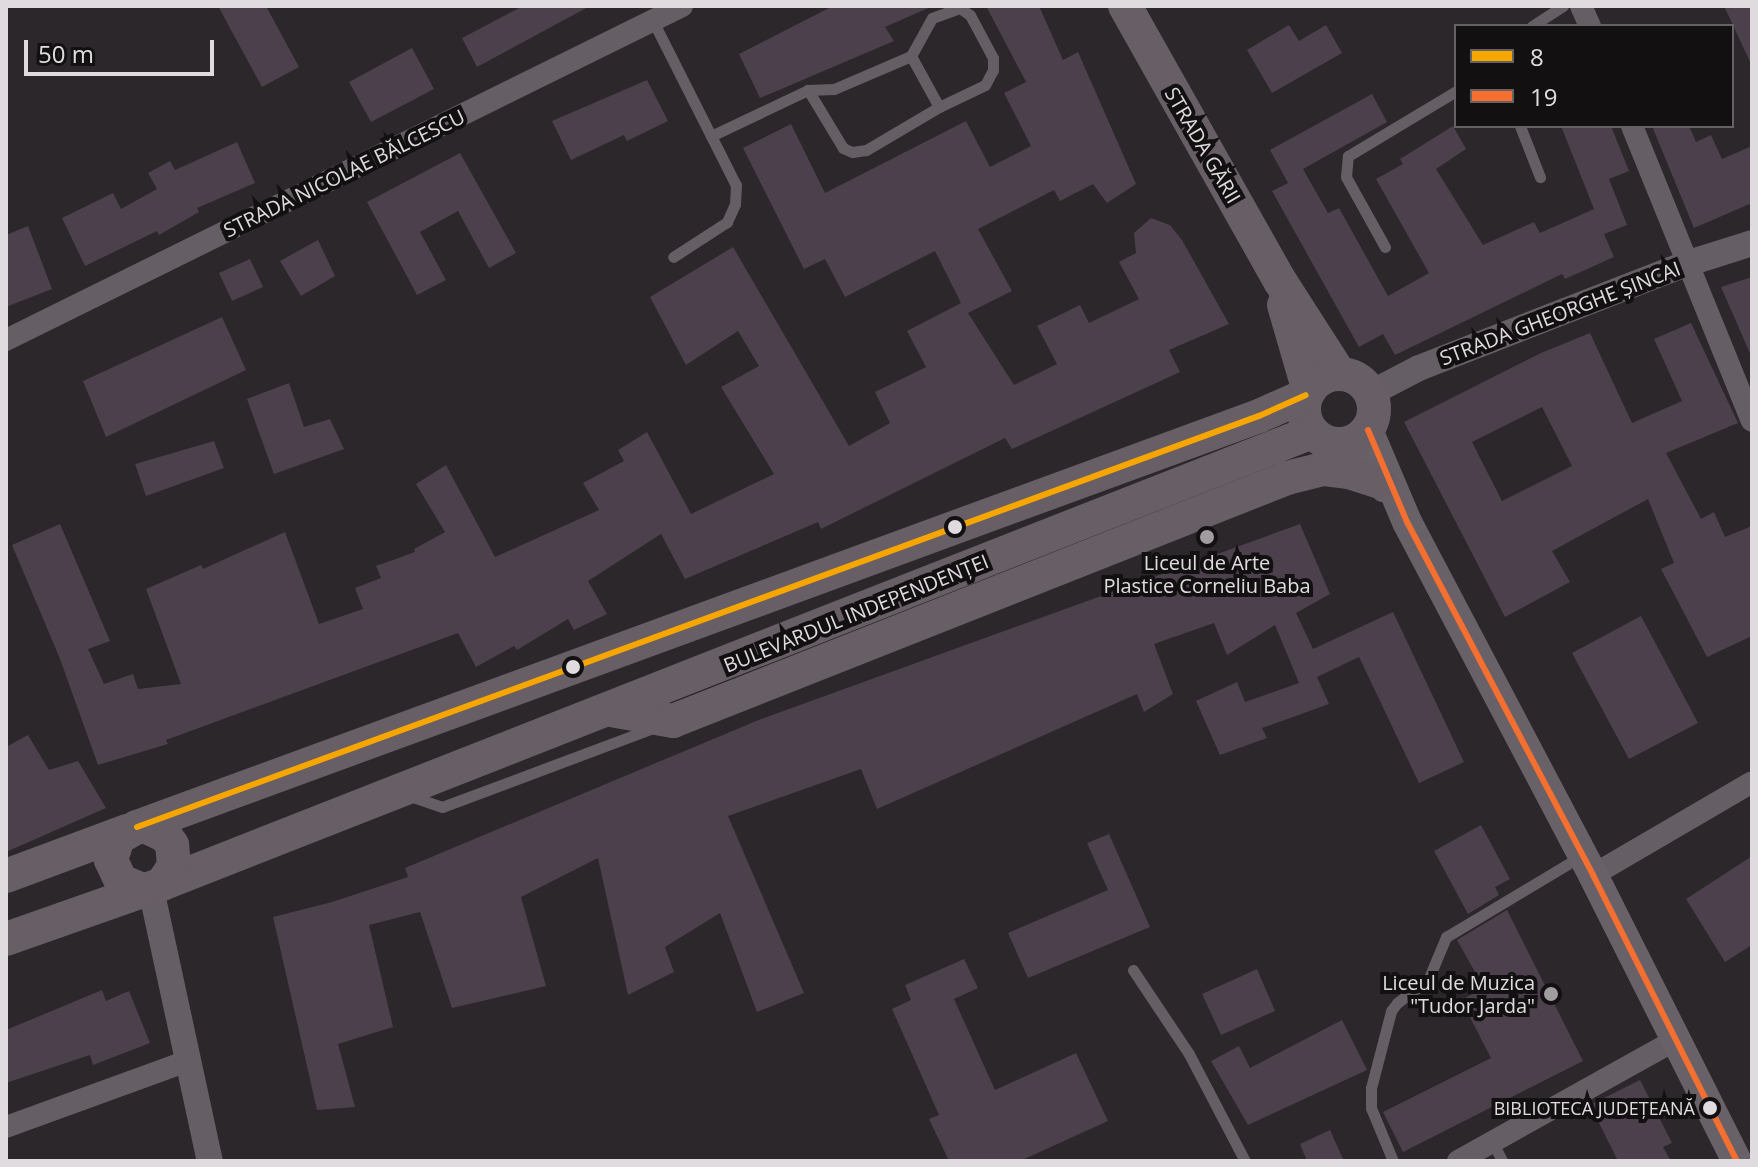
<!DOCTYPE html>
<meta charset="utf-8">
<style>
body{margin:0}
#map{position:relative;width:1758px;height:1167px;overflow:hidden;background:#2b272b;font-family:"Open Sans",sans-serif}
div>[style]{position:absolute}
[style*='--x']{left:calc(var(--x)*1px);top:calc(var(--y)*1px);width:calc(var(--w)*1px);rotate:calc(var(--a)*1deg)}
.building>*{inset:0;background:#4b404b}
.service>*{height:11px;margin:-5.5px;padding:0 5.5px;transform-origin:5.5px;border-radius:5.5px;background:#665e65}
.minor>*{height:22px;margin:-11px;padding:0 11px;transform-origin:11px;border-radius:11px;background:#665e65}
.tertiary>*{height:26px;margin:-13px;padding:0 13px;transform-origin:13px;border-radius:13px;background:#665e65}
.secondary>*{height:30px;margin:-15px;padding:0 15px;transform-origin:15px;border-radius:15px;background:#686167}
.primary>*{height:34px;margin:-17px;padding:0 17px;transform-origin:17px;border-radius:17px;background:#675e66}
.primary>.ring{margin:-17px;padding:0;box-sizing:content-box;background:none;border:34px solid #675e66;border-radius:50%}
.bus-1>*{height:6px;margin:-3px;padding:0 3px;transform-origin:3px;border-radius:3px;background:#f7a600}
.bus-2>*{height:6px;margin:-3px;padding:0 3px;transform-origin:3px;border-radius:3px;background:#f46f30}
.dots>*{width:22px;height:22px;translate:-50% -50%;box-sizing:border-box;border:4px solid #131012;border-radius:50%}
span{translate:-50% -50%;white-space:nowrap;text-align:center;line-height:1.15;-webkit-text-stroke:8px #131012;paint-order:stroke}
.bus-label{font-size:18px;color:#e0dbdf}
.right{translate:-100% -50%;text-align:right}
.street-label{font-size:20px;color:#e0dbdf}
.poi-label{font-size:20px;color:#e0dbdf}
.frame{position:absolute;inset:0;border:8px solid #e0dbdf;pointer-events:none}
.legend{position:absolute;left:1454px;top:24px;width:280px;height:104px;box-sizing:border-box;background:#131012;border:2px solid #656164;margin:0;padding:10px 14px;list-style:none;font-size:24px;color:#e0dbdf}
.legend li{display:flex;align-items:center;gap:16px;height:40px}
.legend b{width:40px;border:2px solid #656164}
.scale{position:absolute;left:24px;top:40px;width:190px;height:36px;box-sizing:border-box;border:4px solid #e0dbdf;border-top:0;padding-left:10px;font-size:24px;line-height:28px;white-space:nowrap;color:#e0dbdf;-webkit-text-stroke:6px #131012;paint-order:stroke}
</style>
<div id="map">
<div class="building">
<i style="clip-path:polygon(218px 6px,266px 6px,299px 67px,262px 87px)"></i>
<i style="clip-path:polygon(523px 6px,590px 6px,477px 67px,462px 38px)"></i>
<i style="clip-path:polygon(833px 6px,933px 6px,885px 27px,894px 41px,760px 98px,739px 54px)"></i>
<i style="clip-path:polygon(986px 6px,1039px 6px,1063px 60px,1078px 52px,1136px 184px,1107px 203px,1093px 184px,1060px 201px,1054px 190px,978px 229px,1012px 291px,968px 313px,1014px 385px,1057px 364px,1037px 326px,1080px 305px,1089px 323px,1139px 299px,1119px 262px,1136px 253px,1134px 233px,1151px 218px,1170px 225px,1182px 240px,1229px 324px,1169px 350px,1180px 372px,1012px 449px,1005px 438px,821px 529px,818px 522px,685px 579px,661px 534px,588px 581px,607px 614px,574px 630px,568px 619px,517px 650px,514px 646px,476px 667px,458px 633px,166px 740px,168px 744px,98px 765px,60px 659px,12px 545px,60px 524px,110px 641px,88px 649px,104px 684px,133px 674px,138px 689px,181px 684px,146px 589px,201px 565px,203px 569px,285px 532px,319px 624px,363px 609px,355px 588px,381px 578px,376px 566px,415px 552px,414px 549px,445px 532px,416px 484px,446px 465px,495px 557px,599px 510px,583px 483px,624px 461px,618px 450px,647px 432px,691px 514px,774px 474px,721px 387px,759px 366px,738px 331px,686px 365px,650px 297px,733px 247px,849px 446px,890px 423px,875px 392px,926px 367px,907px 331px,961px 303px,935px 251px,845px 297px,825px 259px,804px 269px,743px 148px,791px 124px,825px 193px,966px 121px,990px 167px,1031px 146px,1004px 93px,1026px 82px)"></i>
<i style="clip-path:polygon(1724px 6px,1752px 6px,1752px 66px)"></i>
<i style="clip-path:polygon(1289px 25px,1299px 41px,1326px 25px,1342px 53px,1272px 93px,1247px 50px)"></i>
<i style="clip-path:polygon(412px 48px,434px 89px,371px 122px,349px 82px)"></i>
<i style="clip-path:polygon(647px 80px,668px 121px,627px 141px,624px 135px,571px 160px,552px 121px)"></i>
<i style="clip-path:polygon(1372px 94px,1387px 122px,1303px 169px,1328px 213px,1339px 208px,1388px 296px,1429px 273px,1376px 179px,1403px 164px,1400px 159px,1453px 126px,1466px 149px,1436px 169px,1483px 245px,1534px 222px,1540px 233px,1594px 209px,1561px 126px,1611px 126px,1629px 171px,1609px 179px,1627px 225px,1604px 234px,1614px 257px,1565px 279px,1562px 274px,1395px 355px,1383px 334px,1359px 347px,1272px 191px,1288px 183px,1270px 150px)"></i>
<i style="clip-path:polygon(1652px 126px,1689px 126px,1696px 142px,1711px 135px,1722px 159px,1752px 146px,1752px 203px,1694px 228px)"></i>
<i style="clip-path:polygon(237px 142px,255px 183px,197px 208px,199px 212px,159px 235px,157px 231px,85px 266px,62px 218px,113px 193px,121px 209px,157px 189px,148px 173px,170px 161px,175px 170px)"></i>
<i style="clip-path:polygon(460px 153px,516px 253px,489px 268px,458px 211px,420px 232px,446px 280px,417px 295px,367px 202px)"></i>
<i style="clip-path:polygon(28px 226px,52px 289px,6px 307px,6px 235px)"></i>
<i style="clip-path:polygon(318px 240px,335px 276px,301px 296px,280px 261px)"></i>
<i style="clip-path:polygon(250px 259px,263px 287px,232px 301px,219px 273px)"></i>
<i style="clip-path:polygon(1752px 277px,1752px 358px,1721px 287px)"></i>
<i style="clip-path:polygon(222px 317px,246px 370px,106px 437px,83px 381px)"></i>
<i style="clip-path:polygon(evenodd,1691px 323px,1738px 423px,1666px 453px,1701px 519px,1714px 512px,1725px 537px,1752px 526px,1752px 636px,1707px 657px,1661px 569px,1674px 563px,1648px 499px,1552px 551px,1570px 582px,1505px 617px,1404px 422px,1541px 353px,1590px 333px,1632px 423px,1682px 401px,1654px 339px,1691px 323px,1542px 407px,1572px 466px,1502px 501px,1472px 442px,1542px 407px)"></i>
<i style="clip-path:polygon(289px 383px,304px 427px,330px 419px,344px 449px,274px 474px,247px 399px)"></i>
<i style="clip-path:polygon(214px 441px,224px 468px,146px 496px,135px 464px)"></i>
<i style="clip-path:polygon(1300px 524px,1330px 594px,1296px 613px,1313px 649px,1393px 612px,1464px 762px,1419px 783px,1359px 657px,1317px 677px,1329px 704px,1262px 728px,1267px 738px,1220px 755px,1196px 701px,1237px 682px,1245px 702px,1299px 683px,1275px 625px,1227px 655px,1214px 623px,1154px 644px,1173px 694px,1144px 712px,1137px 694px,877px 809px,861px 769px,728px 816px,804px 993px,757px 1012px,720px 913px,665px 947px,674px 972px,628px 995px,598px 858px,521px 897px,546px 986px,452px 1008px,420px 912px,369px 925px,393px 1027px,338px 1044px,355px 1107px,317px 1110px,273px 917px,332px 902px,408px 877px,405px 868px,761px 719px)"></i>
<i style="clip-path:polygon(1641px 616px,1698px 723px,1629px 759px,1572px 653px)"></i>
<i style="clip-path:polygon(28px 735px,49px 770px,78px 761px,106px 808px,6px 852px,6px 747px)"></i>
<i style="clip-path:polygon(1481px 825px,1510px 879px,1495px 887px,1499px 895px,1468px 914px,1434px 851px)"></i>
<i style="clip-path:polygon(1109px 834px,1150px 927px,1028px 978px,1008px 933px,1108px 890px,1087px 843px)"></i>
<i style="clip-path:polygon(1752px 856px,1752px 945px,1725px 962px,1686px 899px)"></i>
<i style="clip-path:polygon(1507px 910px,1583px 1061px,1403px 1152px,1383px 1112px,1491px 1058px,1461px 1000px,1484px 988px,1457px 940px)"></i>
<i style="clip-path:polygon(964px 959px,978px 988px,954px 999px,995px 1090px,1076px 1053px,1108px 1121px,1020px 1161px,949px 1161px,929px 1119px,939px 1115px,892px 1009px,911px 1000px,905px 985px)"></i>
<i style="clip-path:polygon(1257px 969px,1275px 1011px,1221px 1035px,1202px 994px)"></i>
<i style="clip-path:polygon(102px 990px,106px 1001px,129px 991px,150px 1043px,93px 1065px,90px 1055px,6px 1083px,6px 1030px)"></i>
<i style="clip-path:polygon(1342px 1020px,1367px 1070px,1248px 1125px,1211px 1061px,1239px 1046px,1250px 1068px)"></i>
<i style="clip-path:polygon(1640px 1080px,1672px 1143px,1663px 1147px,1671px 1161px,1618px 1161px,1590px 1105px)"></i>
<i style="clip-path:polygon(1330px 1130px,1344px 1161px,1307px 1161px,1300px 1144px)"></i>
</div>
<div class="service">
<i style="--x:653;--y:21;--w:184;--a:63.2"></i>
<i style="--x:736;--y:185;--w:19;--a:93"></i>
<i style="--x:735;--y:204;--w:20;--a:114"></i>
<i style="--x:727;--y:222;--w:64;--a:147.1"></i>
<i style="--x:1532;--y:26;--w:37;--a:-33"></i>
<i style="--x:911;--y:56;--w:43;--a:-61.1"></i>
<i style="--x:932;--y:18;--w:30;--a:-20"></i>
<i style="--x:960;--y:8;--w:12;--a:35"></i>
<i style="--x:970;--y:15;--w:49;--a:61.9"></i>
<i style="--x:993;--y:58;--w:12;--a:90"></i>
<i style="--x:993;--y:70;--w:17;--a:118"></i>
<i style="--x:985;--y:85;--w:51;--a:154.4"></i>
<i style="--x:1520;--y:126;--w:55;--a:68.6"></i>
<i style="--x:711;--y:136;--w:107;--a:-25.4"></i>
<i style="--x:808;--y:90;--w:26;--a:-2"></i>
<i style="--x:834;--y:89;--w:84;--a:-23.2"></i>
<i style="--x:911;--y:56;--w:58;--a:61.2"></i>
<i style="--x:939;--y:107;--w:85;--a:149.5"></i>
<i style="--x:866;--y:150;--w:14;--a:172"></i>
<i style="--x:852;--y:152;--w:10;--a:-156"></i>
<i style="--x:843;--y:148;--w:68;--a:-121.1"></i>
<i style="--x:1385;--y:247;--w:80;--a:-119.1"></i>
<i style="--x:1346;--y:177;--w:21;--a:-85"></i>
<i style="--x:1348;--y:156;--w:126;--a:-31"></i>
<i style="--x:410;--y:796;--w:34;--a:19"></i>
<i style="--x:442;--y:807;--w:225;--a:-20.5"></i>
<i style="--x:1133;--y:970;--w:101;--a:56.3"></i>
<i style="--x:1189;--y:1054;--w:121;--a:62.4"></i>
<i style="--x:1493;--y:1143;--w:20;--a:63"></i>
<i style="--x:1393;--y:1161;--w:57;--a:-112.5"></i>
<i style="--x:1371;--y:1108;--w:20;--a:-90"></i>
<i style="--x:1371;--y:1088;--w:80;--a:-75.4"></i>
<i style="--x:1391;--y:1011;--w:10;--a:-53"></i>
<i style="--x:1397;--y:1003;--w:39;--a:-37"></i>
<i style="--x:1428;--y:980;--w:47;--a:-67.3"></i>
<i style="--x:1446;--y:937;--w:160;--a:-30.9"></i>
</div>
<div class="minor">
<i style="--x:1581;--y:6;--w:22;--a:66"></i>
<i style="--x:1632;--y:126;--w:318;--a:67.9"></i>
<i style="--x:6;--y:340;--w:754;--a:-26.29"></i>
<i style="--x:1593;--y:875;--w:184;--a:-30.3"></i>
<i style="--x:6;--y:1127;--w:193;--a:-20"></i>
<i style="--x:1458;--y:1161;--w:247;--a:-29.1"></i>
</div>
<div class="tertiary">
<i style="--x:1371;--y:393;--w:54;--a:-27.5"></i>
<i style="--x:1419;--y:368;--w:290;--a:-21.3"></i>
<i style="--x:1689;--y:263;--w:66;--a:-17.6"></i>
<i style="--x:151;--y:889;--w:278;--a:77.8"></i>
</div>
<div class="secondary">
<i style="--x:1368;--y:430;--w:100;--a:67"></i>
<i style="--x:1407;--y:522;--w:399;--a:62.2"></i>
<i style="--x:1593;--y:875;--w:320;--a:63.3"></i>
<i style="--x:1347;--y:444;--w:57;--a:49.3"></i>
</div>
<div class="primary">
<i style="--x:1125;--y:6;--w:316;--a:60.6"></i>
<i style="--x:1280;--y:281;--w:109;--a:57.3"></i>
<i style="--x:1284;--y:305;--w:90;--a:73.8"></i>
<i class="ring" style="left:1304px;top:374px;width:36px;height:36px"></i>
<i style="--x:611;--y:710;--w:63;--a:10.1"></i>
<i style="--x:673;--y:721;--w:660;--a:-21.59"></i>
<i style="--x:1287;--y:478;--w:37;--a:-14"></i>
<i style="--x:1323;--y:469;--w:26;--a:7"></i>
<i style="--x:1349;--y:472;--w:32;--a:18"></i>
<i style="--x:137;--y:827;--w:1195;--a:-20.12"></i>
<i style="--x:1259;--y:416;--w:51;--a:-24.1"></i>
<i style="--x:6;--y:876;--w:129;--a:-20.4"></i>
<i style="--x:162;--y:884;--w:1236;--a:-21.46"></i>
<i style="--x:6;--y:939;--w:165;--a:-19.4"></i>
<i style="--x:162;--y:884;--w:22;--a:-56"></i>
<i style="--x:174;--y:866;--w:21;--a:-95"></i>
<i style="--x:172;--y:845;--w:11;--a:-124"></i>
<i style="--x:166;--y:836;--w:21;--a:-155"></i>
<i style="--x:147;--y:827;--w:10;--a:180"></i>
<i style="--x:137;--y:827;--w:22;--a:150"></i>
<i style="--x:118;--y:838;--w:23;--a:108"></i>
<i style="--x:111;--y:860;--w:23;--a:65"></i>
<i style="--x:121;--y:881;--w:23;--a:23"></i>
</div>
<div class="bus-1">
<i style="--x:137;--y:827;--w:1195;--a:-20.12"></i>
<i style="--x:1259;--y:416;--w:51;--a:-24.1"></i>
</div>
<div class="bus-2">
<i style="--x:1368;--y:430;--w:100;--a:67"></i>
<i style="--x:1407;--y:522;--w:399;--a:62.2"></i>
<i style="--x:1593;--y:875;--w:320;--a:63.3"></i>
</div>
<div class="dots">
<i style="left:955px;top:527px;background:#e0dbdf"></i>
<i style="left:1207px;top:537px;background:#a19ca0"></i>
<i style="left:573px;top:667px;background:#e0dbdf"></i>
<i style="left:1551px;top:994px;background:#a19ca0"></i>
<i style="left:1710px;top:1108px;background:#e0dbdf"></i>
</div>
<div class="bus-label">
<span class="right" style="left:1695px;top:1108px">BIBLIOTECA JUDEȚEANĂ</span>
</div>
<div class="street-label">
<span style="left:1203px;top:145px;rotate:60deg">STRADA GĂRII</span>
<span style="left:344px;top:173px;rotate:-26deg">STRADA NICOLAE BĂLCESCU</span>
<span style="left:1560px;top:313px;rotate:-21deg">STRADA GHEORGHE ȘINCAI</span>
<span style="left:856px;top:613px;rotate:-22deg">BULEVARDUL INDEPENDENȚEI</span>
</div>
<div class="poi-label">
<span style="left:1207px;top:574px">Liceul de Arte<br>Plastice Corneliu Baba</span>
<span class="right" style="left:1535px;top:994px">Liceul de Muzica<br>"Tudor Jarda"</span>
</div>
<div class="frame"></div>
<ul class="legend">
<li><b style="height:10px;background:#f7a600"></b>8</li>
<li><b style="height:10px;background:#f46f30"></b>19</li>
</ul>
<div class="scale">50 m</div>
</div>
